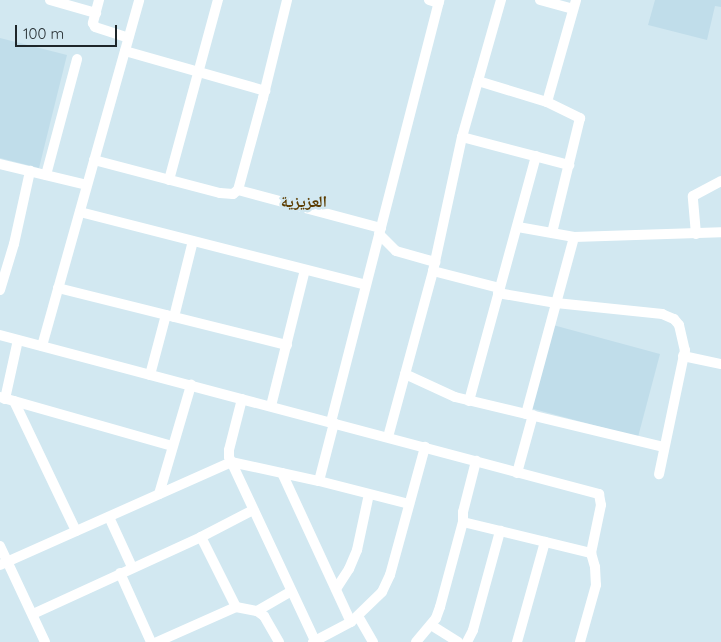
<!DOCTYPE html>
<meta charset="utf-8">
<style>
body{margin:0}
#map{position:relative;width:721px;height:642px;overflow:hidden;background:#d2e8f1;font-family:Quicksand,"Noto Naskh Arabic",sans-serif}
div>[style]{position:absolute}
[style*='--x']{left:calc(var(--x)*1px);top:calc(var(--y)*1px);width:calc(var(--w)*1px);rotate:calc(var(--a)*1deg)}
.built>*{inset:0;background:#c0ddea}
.minor>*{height:10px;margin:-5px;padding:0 5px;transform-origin:5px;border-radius:5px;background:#fff}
span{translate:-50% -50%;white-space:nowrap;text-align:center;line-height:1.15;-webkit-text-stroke:5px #d2e8f1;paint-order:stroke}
.neighbourhood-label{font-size:16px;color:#5c3d02;font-weight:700}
.scale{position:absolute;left:15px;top:25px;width:102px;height:22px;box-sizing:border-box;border:2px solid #1e262a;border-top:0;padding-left:6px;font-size:15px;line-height:18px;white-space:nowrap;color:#1e262a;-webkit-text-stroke:4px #d2e8f1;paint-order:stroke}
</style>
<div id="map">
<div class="built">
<i style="clip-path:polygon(655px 0,721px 0,721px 7px,715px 6px,707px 40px,648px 25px)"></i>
<i style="clip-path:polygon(0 38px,67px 55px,39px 168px,0 158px)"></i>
<i style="clip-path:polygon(553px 325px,660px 354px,638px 437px,530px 408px)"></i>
</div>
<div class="minor">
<i style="--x:50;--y:0;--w:48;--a:15.8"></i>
<i style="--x:99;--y:0;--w:24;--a:105"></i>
<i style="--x:93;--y:23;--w:4;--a:63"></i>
<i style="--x:95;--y:27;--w:35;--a:18"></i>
<i style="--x:429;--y:0;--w:10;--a:17"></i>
<i style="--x:501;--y:0;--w:84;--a:105.9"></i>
<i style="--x:478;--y:81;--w:72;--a:16.9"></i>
<i style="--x:547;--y:102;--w:37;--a:26"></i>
<i style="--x:580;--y:118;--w:118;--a:103.7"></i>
<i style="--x:540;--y:0;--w:34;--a:15"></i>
<i style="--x:125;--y:51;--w:146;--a:15.9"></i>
<i style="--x:547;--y:102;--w:106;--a:-74.1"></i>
<i style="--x:462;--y:137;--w:111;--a:14.7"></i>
<i style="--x:94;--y:160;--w:130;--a:14.7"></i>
<i style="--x:220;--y:193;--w:13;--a:4"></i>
<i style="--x:233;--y:194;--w:6;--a:-39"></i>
<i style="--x:238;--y:190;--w:95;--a:-74.8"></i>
<i style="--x:263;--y:98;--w:101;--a:-76.2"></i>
<i style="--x:0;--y:164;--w:89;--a:13.6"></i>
<i style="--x:46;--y:175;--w:120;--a:-75"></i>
<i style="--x:169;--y:180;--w:187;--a:-74.8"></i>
<i style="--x:238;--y:190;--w:148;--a:14.9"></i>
<i style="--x:80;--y:212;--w:295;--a:14.3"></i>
<i style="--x:518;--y:227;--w:57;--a:10.1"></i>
<i style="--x:574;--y:237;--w:147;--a:-1.9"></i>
<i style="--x:379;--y:234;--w:24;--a:45"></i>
<i style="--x:396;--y:251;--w:41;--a:15.8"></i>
<i style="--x:696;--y:234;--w:38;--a:-95"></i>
<i style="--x:693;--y:196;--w:32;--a:-28"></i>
<i style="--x:433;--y:271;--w:68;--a:14.4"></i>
<i style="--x:58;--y:288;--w:236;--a:14"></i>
<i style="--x:0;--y:290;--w:48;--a:-73.1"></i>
<i style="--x:14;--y:244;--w:75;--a:-77.6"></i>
<i style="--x:498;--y:293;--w:59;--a:9.8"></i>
<i style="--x:556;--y:303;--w:107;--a:5.9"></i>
<i style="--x:662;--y:314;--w:13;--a:23"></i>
<i style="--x:674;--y:319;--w:8;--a:50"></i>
<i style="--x:679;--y:325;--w:26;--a:77"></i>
<i style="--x:685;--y:350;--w:127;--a:101.8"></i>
<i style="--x:174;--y:317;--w:78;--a:-76"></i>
<i style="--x:0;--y:335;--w:620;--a:14.87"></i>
<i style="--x:599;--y:494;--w:11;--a:80"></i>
<i style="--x:601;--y:505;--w:49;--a:101.8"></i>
<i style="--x:591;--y:553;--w:15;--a:74"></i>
<i style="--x:595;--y:567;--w:18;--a:87"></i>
<i style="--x:596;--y:585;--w:59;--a:105.7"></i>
<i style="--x:42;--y:346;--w:359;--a:-74.3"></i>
<i style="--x:683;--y:356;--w:39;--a:12"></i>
<i style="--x:405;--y:374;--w:55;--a:24.7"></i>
<i style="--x:455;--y:397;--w:214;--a:13.5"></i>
<i style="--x:150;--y:375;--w:62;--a:-75.1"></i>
<i style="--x:0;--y:397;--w:179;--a:15.9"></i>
<i style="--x:5;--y:399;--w:60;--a:-77.6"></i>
<i style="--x:242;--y:399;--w:53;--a:104.3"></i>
<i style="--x:229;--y:450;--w:7;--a:90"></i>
<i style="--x:229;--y:457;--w:203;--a:64.9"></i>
<i style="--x:14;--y:401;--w:144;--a:64.5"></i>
<i style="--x:469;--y:401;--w:254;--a:-74.7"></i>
<i style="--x:271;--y:406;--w:140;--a:-76"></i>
<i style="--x:526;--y:414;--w:183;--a:-74.8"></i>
<i style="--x:331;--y:422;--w:436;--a:-75.6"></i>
<i style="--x:388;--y:437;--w:172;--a:-74.8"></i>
<i style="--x:433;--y:271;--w:137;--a:-77.8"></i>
<i style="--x:462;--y:137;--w:58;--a:-74.1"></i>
<i style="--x:282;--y:473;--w:164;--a:65.2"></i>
<i style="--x:517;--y:473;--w:60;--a:-74.6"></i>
<i style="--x:319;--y:481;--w:60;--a:-75.5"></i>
<i style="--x:159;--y:494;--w:114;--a:-73.6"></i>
<i style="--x:109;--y:517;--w:55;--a:65.3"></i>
<i style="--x:463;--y:522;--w:10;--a:-90"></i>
<i style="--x:463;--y:512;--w:53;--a:-75.7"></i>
<i style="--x:201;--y:537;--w:78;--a:63.4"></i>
<i style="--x:0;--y:546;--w:106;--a:64.9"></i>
<i style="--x:0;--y:565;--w:253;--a:-24"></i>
<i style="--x:231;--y:462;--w:90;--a:12.2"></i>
<i style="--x:319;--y:481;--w:93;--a:14.3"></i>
<i style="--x:120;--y:573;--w:76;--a:65.8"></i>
<i style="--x:336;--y:589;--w:24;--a:-57"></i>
<i style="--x:349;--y:569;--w:21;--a:-67"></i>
<i style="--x:357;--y:550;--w:57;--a:-77.9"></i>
<i style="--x:257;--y:611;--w:39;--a:-30"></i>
<i style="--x:33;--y:614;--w:185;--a:-24.6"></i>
<i style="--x:201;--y:537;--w:59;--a:-27.4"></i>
<i style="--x:358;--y:616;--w:30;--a:60"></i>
<i style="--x:431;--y:625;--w:32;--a:32"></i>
<i style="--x:157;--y:642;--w:86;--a:-23.9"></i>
<i style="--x:236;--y:607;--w:21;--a:11"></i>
<i style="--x:257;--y:611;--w:9;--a:36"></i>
<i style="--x:264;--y:616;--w:30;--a:60"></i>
<i style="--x:313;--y:642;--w:43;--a:-27.8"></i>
<i style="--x:351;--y:622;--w:43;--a:-44.1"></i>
<i style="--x:382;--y:592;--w:19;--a:-65"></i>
<i style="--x:390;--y:575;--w:133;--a:-74.7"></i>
<i style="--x:416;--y:642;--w:31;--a:-50"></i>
<i style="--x:436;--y:618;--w:12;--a:-70"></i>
<i style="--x:440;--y:607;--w:88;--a:-74.9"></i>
<i style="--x:463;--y:522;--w:132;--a:13.6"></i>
<i style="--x:467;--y:642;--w:13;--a:-63"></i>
<i style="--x:473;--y:630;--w:103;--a:-74.7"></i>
<i style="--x:517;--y:642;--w:104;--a:-74.4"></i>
</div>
<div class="neighbourhood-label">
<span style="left:304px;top:201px">العزيزية</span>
</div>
<div class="scale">100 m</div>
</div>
